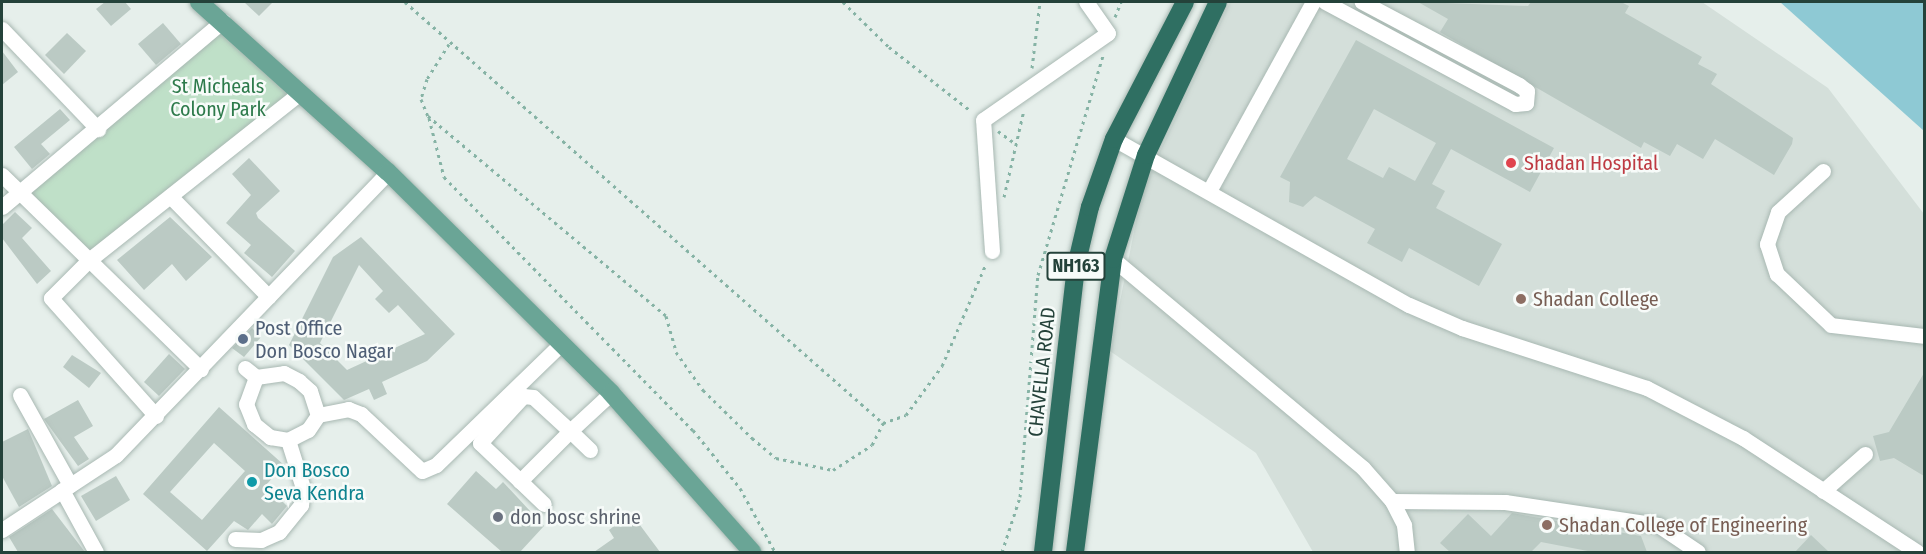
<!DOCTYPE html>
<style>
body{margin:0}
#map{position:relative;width:1926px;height:554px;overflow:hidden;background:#e6efeb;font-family:"Fira Sans Condensed",sans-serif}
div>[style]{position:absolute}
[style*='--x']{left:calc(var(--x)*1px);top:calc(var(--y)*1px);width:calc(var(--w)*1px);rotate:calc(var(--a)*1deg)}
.built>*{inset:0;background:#d4dfda}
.green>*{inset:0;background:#bfe0c8}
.water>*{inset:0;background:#8ec9d4}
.building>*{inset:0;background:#bbcac4}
.path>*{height:3px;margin-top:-1.5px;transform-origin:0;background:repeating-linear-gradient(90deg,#86b3a5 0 3px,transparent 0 7.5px)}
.roads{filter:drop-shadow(0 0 2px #a8b8b2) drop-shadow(0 0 2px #a8b8b2)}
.minor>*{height:15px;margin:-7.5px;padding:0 7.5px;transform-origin:7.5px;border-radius:7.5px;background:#fff}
.major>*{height:18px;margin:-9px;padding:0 9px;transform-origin:9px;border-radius:9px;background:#6aa596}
.highway>*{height:18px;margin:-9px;padding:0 9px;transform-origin:9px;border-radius:9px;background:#2f6f62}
.dots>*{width:16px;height:16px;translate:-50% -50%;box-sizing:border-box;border:3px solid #f7fbf9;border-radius:50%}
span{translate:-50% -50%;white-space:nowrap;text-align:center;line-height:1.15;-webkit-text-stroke:5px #f7fbf9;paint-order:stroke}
.shield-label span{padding:2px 4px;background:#f7fbf9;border:2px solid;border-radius:4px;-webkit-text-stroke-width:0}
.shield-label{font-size:18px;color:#24423a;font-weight:700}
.park-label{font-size:20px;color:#2d7a4b}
.health-label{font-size:20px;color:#be3a42}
.left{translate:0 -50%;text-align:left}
.education-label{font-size:20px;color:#785e54}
.service-label{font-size:20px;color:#4e5e75}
.street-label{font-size:20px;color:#24423a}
.culture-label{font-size:20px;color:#0d838f}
.worship-label{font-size:20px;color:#5b616d}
.frame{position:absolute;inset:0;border:3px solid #24423a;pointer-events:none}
</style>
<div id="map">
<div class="built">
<i style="clip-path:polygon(1230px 2px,1702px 2px,1828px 88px,1924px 214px,1924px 552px,1313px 552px,1256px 453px,1110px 351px,1143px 187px)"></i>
</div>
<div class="green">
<i style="clip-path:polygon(221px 27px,296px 100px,86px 265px,18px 199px)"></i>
</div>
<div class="water">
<i style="clip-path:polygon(1780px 2px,1924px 2px,1924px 131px)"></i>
</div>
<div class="building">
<i style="clip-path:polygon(105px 2px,125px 2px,131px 9px,111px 26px,96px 9px)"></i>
<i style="clip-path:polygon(244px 2px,273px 2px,259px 16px)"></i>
<i style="clip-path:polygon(1418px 2px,1528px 6px,1531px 2px,1621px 2px,1629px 6px,1625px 13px,1702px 57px,1698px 64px,1717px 74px,1711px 84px,1793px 138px,1792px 144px,1774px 175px,1715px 139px,1703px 159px,1677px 144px,1670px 156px,1644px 142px,1641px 148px,1440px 32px,1448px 19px)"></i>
<i style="clip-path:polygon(163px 23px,181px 44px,156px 65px,138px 44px)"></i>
<i style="clip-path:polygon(67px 33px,86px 51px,64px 74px,45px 55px)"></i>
<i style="clip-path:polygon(evenodd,1356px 40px,1554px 148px,1530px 192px,1451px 149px,1432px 184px,1445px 191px,1436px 208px,1502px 244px,1479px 286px,1409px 248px,1402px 262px,1367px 243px,1375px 229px,1315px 196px,1303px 207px,1289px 202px,1290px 182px,1280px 177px,1356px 40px,1374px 109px,1436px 143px,1415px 181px,1389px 167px,1383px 178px,1347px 159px,1374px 109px)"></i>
<i style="clip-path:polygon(2px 51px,18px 72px,2px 85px)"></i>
<i style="clip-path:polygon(60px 109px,70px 120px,41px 144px,50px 154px,32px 169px,14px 147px)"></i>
<i style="clip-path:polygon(249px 158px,280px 191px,256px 213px,258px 218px,295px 251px,272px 277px,244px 253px,251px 245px,226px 223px,251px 195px,232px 174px)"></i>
<i style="clip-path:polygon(15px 212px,32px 228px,22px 238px,51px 271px,37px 284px,2px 238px,2px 225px)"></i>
<i style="clip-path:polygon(170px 217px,212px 257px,186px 281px,172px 264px,144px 290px,117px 260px)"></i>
<i style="clip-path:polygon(evenodd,361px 237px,455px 334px,427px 361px,382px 382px,387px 394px,374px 400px,369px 389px,344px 400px,289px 345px,333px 257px,361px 237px,359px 265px,383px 291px,375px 299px,389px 313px,398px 305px,425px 334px,347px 370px,320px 343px,359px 265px)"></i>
<i style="clip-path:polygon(252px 328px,261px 337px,244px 357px,232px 348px)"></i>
<i style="clip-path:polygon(169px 354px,185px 369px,159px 396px,144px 382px)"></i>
<i style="clip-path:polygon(72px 355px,101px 373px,89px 388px,63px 367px)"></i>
<i style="clip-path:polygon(1924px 373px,1924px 476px,1894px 458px,1880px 461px,1873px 436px,1889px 432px)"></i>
<i style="clip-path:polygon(78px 400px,93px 426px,74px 437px,89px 459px,78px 466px,44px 419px)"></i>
<i style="clip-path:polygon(evenodd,219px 407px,284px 465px,266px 485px,287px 506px,272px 524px,262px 514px,248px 530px,234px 521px,207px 551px,143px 494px,219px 407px,214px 443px,245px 471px,202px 520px,170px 492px,214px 443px)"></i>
<i style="clip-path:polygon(28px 429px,52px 486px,19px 507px,2px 476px,2px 442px)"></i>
<i style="clip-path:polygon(476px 471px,496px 489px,503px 482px,544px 526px,520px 552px,502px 552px,447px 504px)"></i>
<i style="clip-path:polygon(116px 476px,130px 500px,96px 521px,81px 496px)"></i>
<i style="clip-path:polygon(52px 509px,85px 552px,18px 552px,9px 537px)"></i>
<i style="clip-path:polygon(631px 513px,660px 552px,594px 552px,614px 538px,609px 530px)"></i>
<i style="clip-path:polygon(1512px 513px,1641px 536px,1647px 552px,1593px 552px,1541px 542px,1531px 552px,1450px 552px,1440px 543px,1468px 514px,1491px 536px)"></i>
<i style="clip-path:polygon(1811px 535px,1829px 552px,1795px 552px)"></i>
</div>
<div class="path">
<i style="--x:405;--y:2;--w:637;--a:41.37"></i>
<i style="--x:883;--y:423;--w:24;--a:-19"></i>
<i style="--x:906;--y:415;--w:61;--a:-53.7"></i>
<i style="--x:942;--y:366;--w:111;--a:-66.7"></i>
<i style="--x:843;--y:2;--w:64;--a:44.4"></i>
<i style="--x:889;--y:47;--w:104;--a:38"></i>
<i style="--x:1115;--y:17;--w:16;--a:-68"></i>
<i style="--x:449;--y:44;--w:41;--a:122.2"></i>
<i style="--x:427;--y:79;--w:21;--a:107"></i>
<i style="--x:421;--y:99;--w:18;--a:68"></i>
<i style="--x:428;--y:116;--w:311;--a:40"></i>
<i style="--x:666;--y:316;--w:37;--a:74"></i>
<i style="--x:676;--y:352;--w:47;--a:54.6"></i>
<i style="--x:703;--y:390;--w:69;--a:44.4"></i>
<i style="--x:752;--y:438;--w:31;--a:40"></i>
<i style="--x:776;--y:458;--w:58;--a:11.9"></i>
<i style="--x:833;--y:470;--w:46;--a:-32.7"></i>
<i style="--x:872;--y:445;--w:25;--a:-63"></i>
<i style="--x:1032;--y:68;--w:66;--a:-83.1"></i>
<i style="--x:429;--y:118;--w:61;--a:75.7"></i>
<i style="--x:444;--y:177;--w:355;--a:45.5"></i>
<i style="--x:693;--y:430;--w:75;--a:51"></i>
<i style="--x:740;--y:488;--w:73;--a:61.3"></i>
<i style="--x:998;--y:131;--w:22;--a:36"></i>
<i style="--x:1004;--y:197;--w:89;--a:-77.1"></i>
<i style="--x:1002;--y:552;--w:58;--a:-71.9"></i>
<i style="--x:1020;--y:497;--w:223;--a:-85.4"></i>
<i style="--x:1038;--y:275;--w:229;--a:-73.5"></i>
</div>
<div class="roads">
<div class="minor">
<i style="--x:1325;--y:2;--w:216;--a:28.2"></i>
<i style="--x:1515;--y:104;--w:11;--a:-5"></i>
<i style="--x:1526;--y:103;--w:12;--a:-85"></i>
<i style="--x:1527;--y:91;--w:10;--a:-143"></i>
<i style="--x:1519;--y:85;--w:178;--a:-152.1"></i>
<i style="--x:2;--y:29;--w:139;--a:46.2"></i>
<i style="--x:1114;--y:139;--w:338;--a:29.4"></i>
<i style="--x:1409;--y:305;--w:58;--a:23.5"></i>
<i style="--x:1462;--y:328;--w:194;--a:18"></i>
<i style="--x:1647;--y:388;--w:108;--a:27.5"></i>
<i style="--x:1743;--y:438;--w:208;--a:33.2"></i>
<i style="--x:1823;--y:171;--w:61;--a:137.7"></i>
<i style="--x:1778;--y:212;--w:34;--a:109"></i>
<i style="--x:1767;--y:244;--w:32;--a:72"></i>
<i style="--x:1777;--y:274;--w:74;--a:43.4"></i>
<i style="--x:1831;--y:325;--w:94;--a:6.7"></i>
<i style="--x:2;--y:175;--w:278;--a:44.3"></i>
<i style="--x:1209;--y:191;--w:216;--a:-61.2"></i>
<i style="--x:170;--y:196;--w:141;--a:45.6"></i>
<i style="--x:2;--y:207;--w:289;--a:-40.1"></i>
<i style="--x:992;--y:251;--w:131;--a:-93.9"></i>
<i style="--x:983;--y:120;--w:152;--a:-34.8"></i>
<i style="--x:1108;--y:33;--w:38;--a:-125"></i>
<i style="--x:1113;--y:259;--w:326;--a:39.9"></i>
<i style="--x:1363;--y:468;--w:44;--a:48.7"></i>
<i style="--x:1392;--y:501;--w:27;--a:63"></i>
<i style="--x:1404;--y:525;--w:27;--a:84"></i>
<i style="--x:245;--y:368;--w:14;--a:39"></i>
<i style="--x:256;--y:377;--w:29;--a:110"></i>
<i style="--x:246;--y:404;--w:22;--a:68"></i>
<i style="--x:254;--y:424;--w:21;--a:39"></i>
<i style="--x:270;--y:437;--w:18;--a:9"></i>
<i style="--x:288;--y:440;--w:22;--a:-27"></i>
<i style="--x:308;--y:430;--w:18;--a:-56"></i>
<i style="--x:318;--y:415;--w:31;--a:-11"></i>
<i style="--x:348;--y:409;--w:14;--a:21"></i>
<i style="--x:361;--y:414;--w:83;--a:43.1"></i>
<i style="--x:422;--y:471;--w:15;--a:-23"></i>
<i style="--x:436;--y:465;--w:174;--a:-44.1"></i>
<i style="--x:256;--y:377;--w:28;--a:-8"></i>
<i style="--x:284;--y:373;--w:17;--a:28"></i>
<i style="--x:299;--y:381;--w:15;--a:42"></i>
<i style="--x:310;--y:391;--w:25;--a:72"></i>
<i style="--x:20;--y:395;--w:103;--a:60.9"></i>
<i style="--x:523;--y:396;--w:10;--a:6"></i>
<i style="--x:533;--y:397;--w:50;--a:42.6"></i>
<i style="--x:570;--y:431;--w:71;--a:135"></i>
<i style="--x:520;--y:481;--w:55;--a:-136.5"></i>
<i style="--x:480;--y:443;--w:64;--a:-47.5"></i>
<i style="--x:156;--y:416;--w:158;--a:-131.7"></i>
<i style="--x:51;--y:298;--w:54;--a:-45"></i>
<i style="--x:89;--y:260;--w:270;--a:-38.4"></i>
<i style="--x:590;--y:450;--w:28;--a:-136"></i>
<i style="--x:570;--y:431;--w:56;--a:-42.8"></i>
<i style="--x:520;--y:481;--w:33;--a:44"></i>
<i style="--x:62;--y:490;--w:71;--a:61.3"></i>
<i style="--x:1823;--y:491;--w:56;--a:-41.4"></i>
<i style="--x:1392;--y:501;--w:113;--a:0.5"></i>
<i style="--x:1505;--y:502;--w:155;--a:8.5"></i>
<i style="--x:1658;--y:525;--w:48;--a:34"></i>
<i style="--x:2;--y:530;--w:136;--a:-33.3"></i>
<i style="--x:116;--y:455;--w:393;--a:-46.1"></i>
<i style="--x:235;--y:539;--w:26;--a:2"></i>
<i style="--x:261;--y:540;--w:20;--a:-24"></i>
<i style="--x:279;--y:532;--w:35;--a:-51"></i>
<i style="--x:301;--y:505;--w:17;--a:-83"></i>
<i style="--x:303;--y:488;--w:50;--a:-107.4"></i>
</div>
<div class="major">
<i style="--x:199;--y:2;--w:254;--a:42"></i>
<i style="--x:388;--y:172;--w:314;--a:44.7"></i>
<i style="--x:611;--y:393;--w:213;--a:48.4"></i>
</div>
<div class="highway">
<i style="--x:1043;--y:552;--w:288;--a:-83.4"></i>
<i style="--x:1076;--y:266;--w:61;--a:-76.7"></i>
<i style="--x:1090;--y:207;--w:72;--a:-70.6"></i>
<i style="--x:1114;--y:139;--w:154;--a:-62.6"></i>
<i style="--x:1075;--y:552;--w:295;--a:-82.6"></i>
<i style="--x:1113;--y:259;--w:109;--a:-72.4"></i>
<i style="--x:1146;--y:155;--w:169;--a:-64.8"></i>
</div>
</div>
<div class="dots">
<i style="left:1511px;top:163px;background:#e0444e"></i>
<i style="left:1521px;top:299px;background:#8d6e63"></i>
<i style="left:243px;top:339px;background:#5c6f8a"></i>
<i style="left:252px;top:482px;background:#0f9aa8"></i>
<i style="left:498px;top:517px;background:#6b7280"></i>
<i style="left:1547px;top:525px;background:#8d6e63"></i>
</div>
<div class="shield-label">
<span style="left:1076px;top:266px">NH163</span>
</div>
<div class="park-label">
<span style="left:218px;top:98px">St Micheals<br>Colony Park</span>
</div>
<div class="health-label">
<span class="left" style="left:1524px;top:163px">Shadan Hospital</span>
</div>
<div class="education-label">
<span class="left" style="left:1533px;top:299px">Shadan College</span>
<span class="left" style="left:1559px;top:525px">Shadan College of Engineering</span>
</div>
<div class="service-label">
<span class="left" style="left:255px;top:340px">Post Office<br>Don Bosco Nagar</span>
</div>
<div class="street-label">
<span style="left:1042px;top:372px;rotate:-84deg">CHAVELLA ROAD</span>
</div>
<div class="culture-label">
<span class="left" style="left:264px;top:482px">Don Bosco<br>Seva Kendra</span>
</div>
<div class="worship-label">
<span class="left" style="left:510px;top:517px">don bosc shrine</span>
</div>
<div class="frame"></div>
</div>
